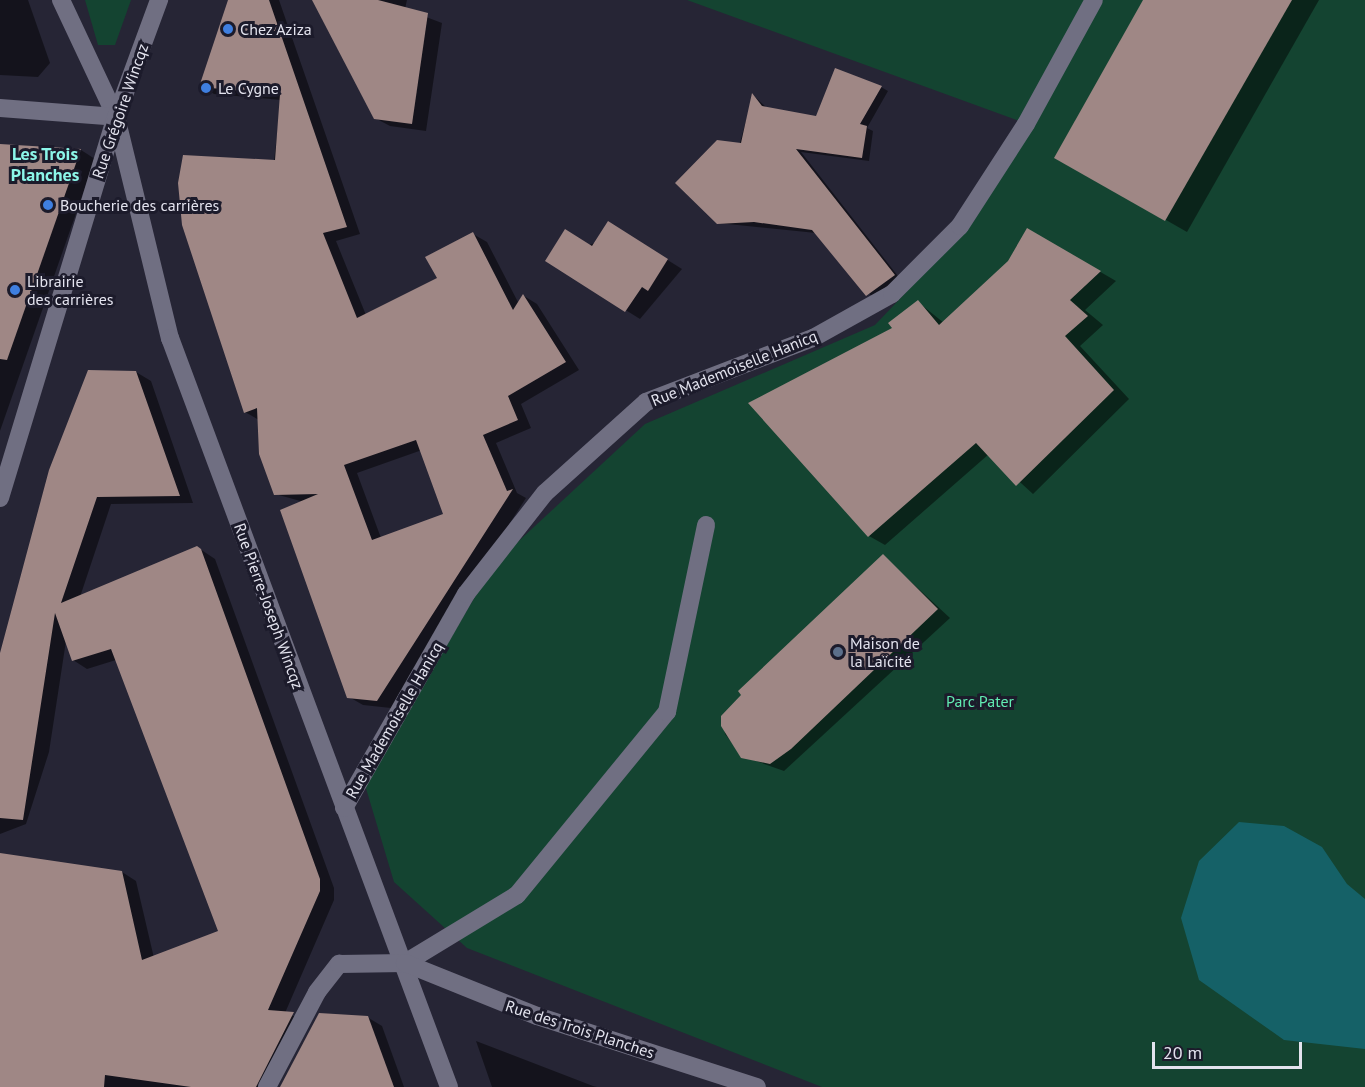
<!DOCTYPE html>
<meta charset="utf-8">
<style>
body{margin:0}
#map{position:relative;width:1365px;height:1087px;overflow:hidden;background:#262535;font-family:"PT Sans",sans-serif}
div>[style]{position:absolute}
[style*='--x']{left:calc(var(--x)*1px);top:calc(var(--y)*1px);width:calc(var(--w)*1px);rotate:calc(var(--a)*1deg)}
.green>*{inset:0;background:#144431}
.water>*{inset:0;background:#156167}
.shadow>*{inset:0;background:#0007}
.building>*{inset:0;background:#9f8785}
.service>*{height:18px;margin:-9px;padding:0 9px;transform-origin:9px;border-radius:9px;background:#706f82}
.minor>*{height:18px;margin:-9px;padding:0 9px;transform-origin:9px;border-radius:9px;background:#706f82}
.dots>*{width:16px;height:16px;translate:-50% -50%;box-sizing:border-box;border:3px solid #1c1b2b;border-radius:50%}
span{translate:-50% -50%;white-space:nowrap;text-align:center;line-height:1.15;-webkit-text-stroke:6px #1c1b2b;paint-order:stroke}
.poi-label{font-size:16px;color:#e3e3ee}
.left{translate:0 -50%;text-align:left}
.street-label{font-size:16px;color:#e3e3ee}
.park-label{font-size:16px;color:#61ecb2}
.neighbourhood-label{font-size:18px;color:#8cf6e9;font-weight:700}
.scale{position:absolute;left:1152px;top:1042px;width:150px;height:27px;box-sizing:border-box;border:3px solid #e3e3ee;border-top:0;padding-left:8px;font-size:18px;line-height:21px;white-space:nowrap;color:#e3e3ee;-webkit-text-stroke:4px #1c1b2b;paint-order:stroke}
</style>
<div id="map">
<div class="green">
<i style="clip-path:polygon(85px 0,131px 0,115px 45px,98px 45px)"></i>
<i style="clip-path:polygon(687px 0,1365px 0,1365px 1087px,822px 1087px,467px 948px,394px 882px,365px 785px,494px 564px,645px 424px,875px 325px,974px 221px,1025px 123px)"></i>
</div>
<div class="water">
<i style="clip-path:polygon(1239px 822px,1284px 826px,1322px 847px,1347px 884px,1365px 899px,1365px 1049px,1284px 1040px,1199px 980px,1181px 918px,1199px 861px)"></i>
</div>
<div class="shadow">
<i style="clip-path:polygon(0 0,28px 0,50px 63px,38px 77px,0 75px)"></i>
<i style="clip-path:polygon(evenodd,229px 0,279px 0,360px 234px,336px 241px,366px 315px,439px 279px,473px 234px,487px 242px,519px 304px,524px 296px,537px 304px,579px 370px,521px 404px,531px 428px,496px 443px,517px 493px,526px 498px,391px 708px,363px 705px,349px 697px,304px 502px,275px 494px,259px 420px,245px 412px,281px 100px,214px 94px,201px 86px,229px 0,422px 450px,445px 515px,381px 538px,357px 473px,422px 450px)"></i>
<i style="clip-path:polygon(313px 0,407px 0,405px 9px,442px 23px,426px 131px,390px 126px,375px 118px)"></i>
<i style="clip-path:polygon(1145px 0,1319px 0,1187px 232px,1056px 157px)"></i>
<i style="clip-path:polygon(881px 87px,888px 91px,867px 128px,873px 131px,869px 161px,801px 152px,901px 280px,874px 299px,816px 233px,718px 223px,753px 95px,767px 108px,817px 118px)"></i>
<i style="clip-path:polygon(0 145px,81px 150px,95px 159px,0 431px)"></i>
<i style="clip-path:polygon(1028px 230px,1116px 281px,1085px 310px,1103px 325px,1080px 346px,1129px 399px,1033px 494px,989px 454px,885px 545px,869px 536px,895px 329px,918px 302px,944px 323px,1010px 262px)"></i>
<i style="clip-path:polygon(623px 232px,682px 269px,640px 319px,547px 261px)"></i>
<i style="clip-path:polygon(136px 372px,151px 381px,193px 503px,111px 504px,80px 597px,197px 547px,215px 559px,334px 888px,334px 900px,285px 1013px,307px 1021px,273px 1087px,0 1087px,0 854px,122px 872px,136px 881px,154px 958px,220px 932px,116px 660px,87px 669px,73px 660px,66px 641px,49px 752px,26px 824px,0 834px,0 664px)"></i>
<i style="clip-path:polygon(883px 556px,950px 618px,784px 771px,742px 756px,725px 734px,723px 716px)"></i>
<i style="clip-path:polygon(367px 1017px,382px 1026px,404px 1087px,281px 1087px)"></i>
<i style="clip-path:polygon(476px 1041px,593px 1086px,597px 1087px,492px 1087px)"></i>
</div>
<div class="building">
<i style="clip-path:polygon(evenodd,228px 0,269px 0,347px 227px,323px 233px,357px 318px,437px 278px,425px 257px,473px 232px,513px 310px,523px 294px,566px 362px,508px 396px,518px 420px,483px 435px,507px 491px,513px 489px,377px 701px,347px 698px,280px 510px,318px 494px,274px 495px,259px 454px,257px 408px,244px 413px,182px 225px,178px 183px,183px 155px,275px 160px,280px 94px,199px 87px,228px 0,416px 440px,443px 514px,372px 540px,344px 465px,416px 440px)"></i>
<i style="clip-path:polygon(312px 0,378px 0,428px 13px,412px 124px,374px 119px)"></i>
<i style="clip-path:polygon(1143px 0,1292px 0,1165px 221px,1054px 158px)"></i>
<i style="clip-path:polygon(835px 68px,882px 86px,860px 124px,867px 126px,862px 158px,796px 149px,895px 275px,866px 296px,812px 230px,754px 222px,717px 224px,675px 183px,717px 140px,741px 143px,752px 93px,762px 106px,816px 116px)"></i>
<i style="clip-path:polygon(0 144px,81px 149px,7px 360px,0 359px)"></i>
<i style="clip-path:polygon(608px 221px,668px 259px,648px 291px,642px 287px,625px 312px,545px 261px,565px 229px,592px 246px)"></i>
<i style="clip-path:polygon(1027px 228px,1101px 271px,1070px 300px,1088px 316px,1065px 336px,1114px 390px,1016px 486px,976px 443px,868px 537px,748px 403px,892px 328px,888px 323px,918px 300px,939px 325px,1008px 261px)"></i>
<i style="clip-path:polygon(88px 370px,136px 371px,180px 496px,97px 497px,61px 603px,197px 546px,201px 549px,320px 879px,320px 891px,268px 1010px,294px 1012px,256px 1087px,191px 1087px,105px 1075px,104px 1087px,0 1087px,0 853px,122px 871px,142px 960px,218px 931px,111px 649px,72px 661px,55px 613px,23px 820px,0 818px,0 653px,49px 470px)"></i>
<i style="clip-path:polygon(883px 554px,938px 609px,791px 749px,770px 764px,741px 758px,721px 726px,721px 716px,741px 695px,738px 691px)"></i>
<i style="clip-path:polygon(319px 1013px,368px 1016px,394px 1087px,280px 1087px)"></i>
</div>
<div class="service">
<i style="--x:405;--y:963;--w:131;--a:-31.3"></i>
<i style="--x:517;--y:895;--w:237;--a:-50.7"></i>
<i style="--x:667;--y:712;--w:191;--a:-78.2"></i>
</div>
<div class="minor">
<i style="--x:61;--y:0;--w:129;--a:64.8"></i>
<i style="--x:116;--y:117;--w:228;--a:76.3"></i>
<i style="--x:170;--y:338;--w:799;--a:69.57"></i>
<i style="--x:0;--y:108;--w:116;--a:4.4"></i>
<i style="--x:0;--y:498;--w:398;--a:-73.1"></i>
<i style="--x:116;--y:117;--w:125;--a:-69.8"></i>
<i style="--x:344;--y:808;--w:246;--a:-60.3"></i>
<i style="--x:466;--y:594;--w:128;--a:-52"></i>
<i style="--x:545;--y:493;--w:136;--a:-42"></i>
<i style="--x:646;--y:402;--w:179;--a:-21"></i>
<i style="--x:813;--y:338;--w:90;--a:-29.1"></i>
<i style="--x:892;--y:294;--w:96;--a:-45"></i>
<i style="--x:960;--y:226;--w:121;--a:-57.1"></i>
<i style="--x:1026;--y:124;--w:141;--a:-61.3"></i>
<i style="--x:267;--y:1087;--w:107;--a:-62.2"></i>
<i style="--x:317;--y:992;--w:36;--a:-52"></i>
<i style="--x:339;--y:964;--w:66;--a:-0.9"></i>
<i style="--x:405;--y:963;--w:142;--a:21.9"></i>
<i style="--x:537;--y:1016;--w:231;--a:17.9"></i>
</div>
<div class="dots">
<i style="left:228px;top:29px;background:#3f7fe0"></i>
<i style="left:206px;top:88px;background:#3f7fe0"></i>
<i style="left:48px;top:205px;background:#3f7fe0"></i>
<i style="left:15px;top:290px;background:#3f7fe0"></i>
<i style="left:838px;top:652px;background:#5c6f8a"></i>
</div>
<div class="poi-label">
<span class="left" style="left:240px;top:29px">Chez Aziza</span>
<span class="left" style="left:218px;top:88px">Le Cygne</span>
<span class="left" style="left:60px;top:205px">Boucherie des carrières</span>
<span class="left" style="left:27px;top:290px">Librairie<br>des carrières</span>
<span class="left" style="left:850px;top:652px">Maison de<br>la Laïcité</span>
</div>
<div class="street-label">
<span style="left:120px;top:111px;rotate:-71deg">Rue Grégoire Wincqz</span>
<span style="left:734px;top:368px;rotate:-22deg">Rue Mademoiselle Hanicq</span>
<span style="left:269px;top:606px;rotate:70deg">Rue Pierre-Joseph Wincqz</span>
<span style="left:394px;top:720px;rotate:-60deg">Rue Mademoiselle Hanicq</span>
<span style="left:580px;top:1029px;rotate:18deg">Rue des Trois Planches</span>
</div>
<div class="park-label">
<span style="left:980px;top:701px">Parc Pater</span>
</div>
<div class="neighbourhood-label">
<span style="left:45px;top:165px">Les Trois<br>Planches</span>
</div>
<div class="scale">20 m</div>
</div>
